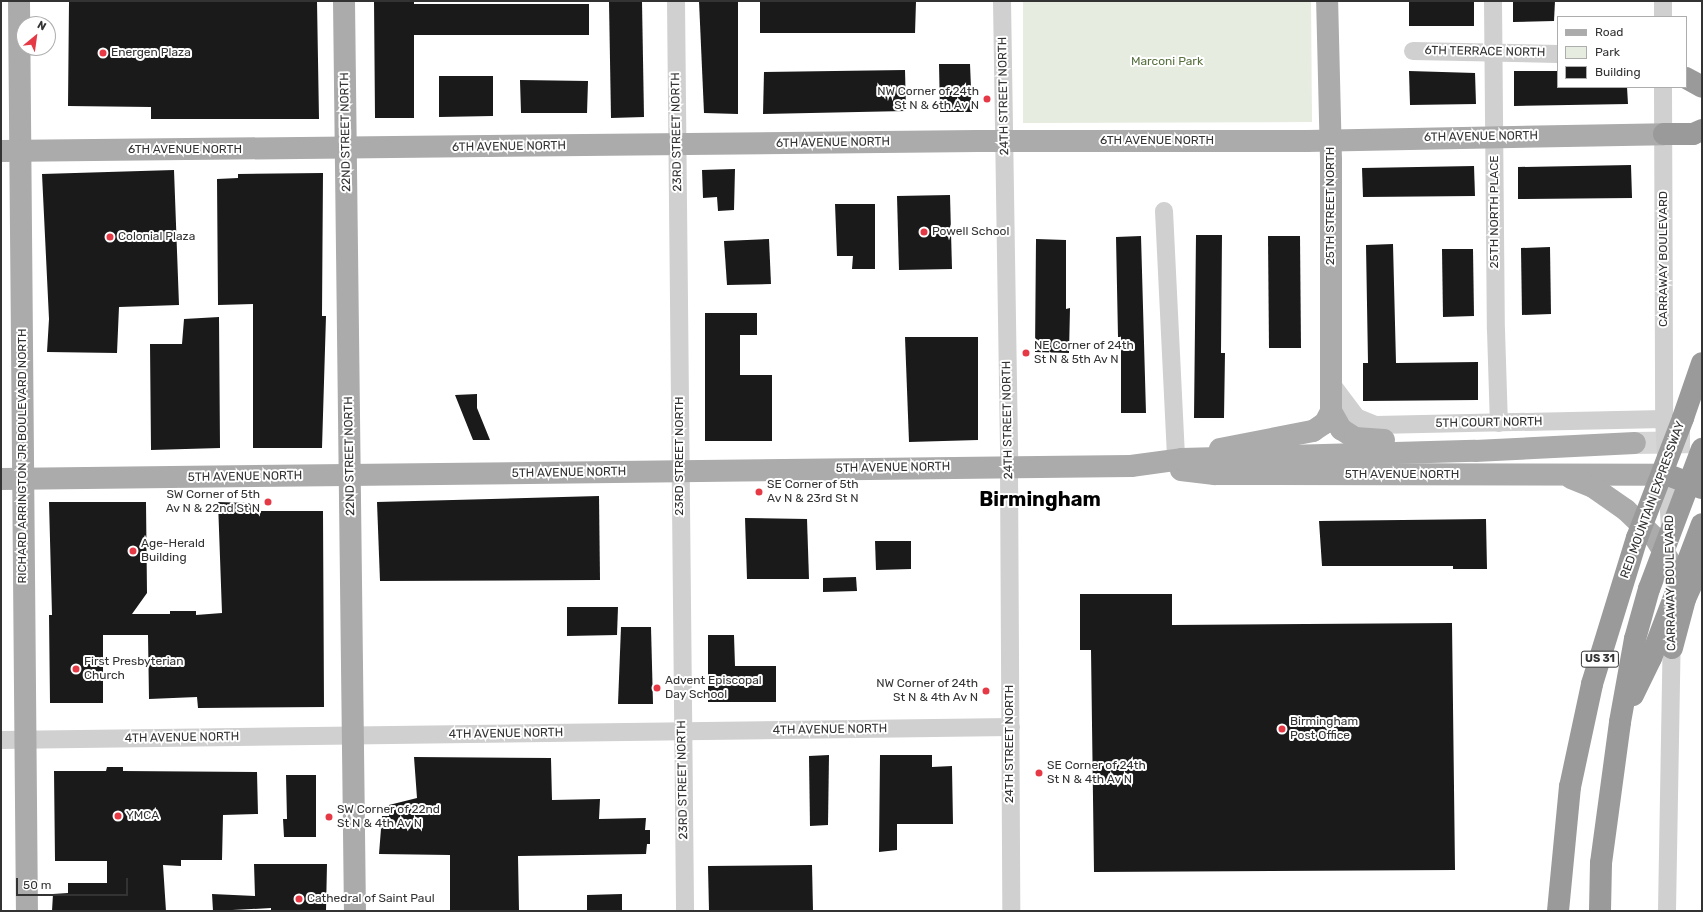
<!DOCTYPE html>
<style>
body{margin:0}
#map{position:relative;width:1703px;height:912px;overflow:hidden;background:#fff;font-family:Rubik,sans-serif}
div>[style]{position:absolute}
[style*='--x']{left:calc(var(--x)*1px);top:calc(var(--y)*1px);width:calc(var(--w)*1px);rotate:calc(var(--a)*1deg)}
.green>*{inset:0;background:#e6ecdf}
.building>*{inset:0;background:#1a1a1a}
.major-tunnel>*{height:22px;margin-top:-11px;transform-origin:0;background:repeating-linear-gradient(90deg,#d6d6d6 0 22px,transparent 0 33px)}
.minor>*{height:18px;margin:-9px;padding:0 9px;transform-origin:9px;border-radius:9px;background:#d0d0d0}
.major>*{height:22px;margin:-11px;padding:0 11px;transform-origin:11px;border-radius:11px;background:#ababab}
.highway>*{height:22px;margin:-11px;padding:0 11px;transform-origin:11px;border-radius:11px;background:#9a9a9a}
.highway-bridge>*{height:22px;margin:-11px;padding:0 11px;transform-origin:11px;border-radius:11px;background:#9a9a9a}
.dots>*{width:11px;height:11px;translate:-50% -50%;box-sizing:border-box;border:2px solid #fff;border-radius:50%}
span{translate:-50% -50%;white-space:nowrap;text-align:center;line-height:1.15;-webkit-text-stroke:4px #fff;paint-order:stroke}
.shield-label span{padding:1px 3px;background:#fff;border:1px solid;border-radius:3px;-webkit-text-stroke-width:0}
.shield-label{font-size:11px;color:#333;font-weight:700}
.street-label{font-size:12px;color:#333}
.poi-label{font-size:12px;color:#333}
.left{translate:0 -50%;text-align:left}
.right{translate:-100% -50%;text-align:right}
.park-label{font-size:12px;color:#56703f}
.town-label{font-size:20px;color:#000;font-weight:700}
.frame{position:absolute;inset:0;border:2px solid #333;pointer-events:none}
.legend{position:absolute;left:1557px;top:16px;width:130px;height:72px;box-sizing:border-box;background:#fff;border:1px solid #adadad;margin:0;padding:5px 7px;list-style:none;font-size:12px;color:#333}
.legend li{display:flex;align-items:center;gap:8px;height:20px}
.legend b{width:20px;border:1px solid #adadad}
.north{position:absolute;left:16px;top:16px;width:40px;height:40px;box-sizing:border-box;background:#fff;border:1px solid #adadad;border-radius:50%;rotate:29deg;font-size:11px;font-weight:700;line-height:16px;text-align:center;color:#333}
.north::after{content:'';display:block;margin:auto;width:14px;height:18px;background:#e63946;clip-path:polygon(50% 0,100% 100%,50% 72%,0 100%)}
.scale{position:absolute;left:16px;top:878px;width:112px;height:18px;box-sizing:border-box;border:2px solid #333;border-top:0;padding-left:5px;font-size:12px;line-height:14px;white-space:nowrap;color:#333;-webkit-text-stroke:3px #fff;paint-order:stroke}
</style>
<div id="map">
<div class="green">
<i style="clip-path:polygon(1023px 1px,1311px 1px,1312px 122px,1023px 123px)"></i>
</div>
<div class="building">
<i style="clip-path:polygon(69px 1px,317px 1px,319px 119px,151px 119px,151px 107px,68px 106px)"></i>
<i style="clip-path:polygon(374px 1px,414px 2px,414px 4px,589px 4px,589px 35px,414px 35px,414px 118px,375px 118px)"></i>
<i style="clip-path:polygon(699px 1px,738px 1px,738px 114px,704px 113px)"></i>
<i style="clip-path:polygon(760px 1px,916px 1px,915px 33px,760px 33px)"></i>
<i style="clip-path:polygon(1409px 1px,1474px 1px,1474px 26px,1409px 26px)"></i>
<i style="clip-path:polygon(1513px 1px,1555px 1px,1554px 21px,1513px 22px)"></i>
<i style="clip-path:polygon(609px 2px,642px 2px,644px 117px,611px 118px)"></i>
<i style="clip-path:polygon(939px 64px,970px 64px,972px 112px,940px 112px)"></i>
<i style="clip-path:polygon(905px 70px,906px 111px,763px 114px,764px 72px)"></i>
<i style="clip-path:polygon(1409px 71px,1475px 73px,1476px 104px,1410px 105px)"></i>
<i style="clip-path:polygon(1514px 71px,1558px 71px,1558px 87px,1627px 87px,1628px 104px,1514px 106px)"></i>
<i style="clip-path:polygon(439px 76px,493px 76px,493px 116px,439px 117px)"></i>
<i style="clip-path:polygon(520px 80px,588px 81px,587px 113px,521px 113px)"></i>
<i style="clip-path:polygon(1631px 165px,1632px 198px,1518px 199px,1518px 167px)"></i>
<i style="clip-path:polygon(1474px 166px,1475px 196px,1363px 197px,1362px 168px)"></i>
<i style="clip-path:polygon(735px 169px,734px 210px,718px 211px,717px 197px,703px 198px,702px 170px)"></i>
<i style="clip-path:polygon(174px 170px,179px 305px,119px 307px,117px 353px,47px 352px,49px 319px,42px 174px)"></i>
<i style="clip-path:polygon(323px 173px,322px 316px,326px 316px,322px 448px,253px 448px,253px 304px,218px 305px,217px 179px,238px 178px,238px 174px)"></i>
<i style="clip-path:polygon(950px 195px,952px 269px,899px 270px,897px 196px)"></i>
<i style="clip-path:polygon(835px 204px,875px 204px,875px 269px,852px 269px,853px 256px,837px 256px)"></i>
<i style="clip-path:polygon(1196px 235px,1222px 235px,1221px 353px,1225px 353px,1224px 418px,1194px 418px)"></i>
<i style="clip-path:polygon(1141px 236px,1146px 413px,1121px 413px,1121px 337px,1118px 337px,1116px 237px)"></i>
<i style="clip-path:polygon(1268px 236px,1300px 236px,1301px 348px,1269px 348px)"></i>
<i style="clip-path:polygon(769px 239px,771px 284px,727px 285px,724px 241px)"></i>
<i style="clip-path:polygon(1036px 239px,1066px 240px,1066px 309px,1070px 308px,1069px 353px,1035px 352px)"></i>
<i style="clip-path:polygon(1393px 244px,1396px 363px,1478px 362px,1478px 400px,1363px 401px,1363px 363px,1368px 363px,1366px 245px)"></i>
<i style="clip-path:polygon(1550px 247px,1551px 314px,1522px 315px,1521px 248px)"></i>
<i style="clip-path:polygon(1442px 249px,1473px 249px,1474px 316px,1443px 317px)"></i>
<i style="clip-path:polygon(705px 313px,757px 313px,757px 335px,740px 335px,740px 375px,772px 375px,772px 441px,705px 441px)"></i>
<i style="clip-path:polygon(219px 317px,220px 448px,151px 450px,150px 344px,182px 344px,184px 319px)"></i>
<i style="clip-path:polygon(905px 337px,978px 337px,978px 440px,909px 442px)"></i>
<i style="clip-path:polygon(477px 394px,477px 408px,490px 440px,473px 440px,455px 395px)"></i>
<i style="clip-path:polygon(599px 496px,600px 580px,380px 581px,377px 502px)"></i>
<i style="clip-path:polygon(49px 502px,146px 502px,147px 593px,132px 614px,170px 614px,170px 611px,196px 611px,196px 615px,222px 613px,218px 502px,249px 503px,256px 511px,323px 511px,324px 707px,198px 708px,197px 697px,149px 699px,148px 635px,103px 635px,103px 703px,50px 703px,49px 615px,52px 615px)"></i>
<i style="clip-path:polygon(745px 518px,807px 519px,809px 579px,747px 579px)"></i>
<i style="clip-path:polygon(1486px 519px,1487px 569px,1453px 569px,1453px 566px,1322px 566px,1319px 521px)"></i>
<i style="clip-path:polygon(875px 541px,911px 541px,911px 569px,876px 570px)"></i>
<i style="clip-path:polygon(856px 577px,857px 591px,823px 592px,823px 578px)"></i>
<i style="clip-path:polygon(1080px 594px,1172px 594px,1172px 625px,1452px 623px,1455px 870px,1094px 872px,1091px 650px,1080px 650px)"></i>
<i style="clip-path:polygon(567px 607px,618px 607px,617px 635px,567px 636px)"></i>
<i style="clip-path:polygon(621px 627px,651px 627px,653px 704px,618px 704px)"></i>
<i style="clip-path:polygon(708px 635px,734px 635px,735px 666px,776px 666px,776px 702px,708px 702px)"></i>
<i style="clip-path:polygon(829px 755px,828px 825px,810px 826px,809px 756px)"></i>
<i style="clip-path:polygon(880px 755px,932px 755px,932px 767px,952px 766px,953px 824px,897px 824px,897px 850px,879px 852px)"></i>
<i style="clip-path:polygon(414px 757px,551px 758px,552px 800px,600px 799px,599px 819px,646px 818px,645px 830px,650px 830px,650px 844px,647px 844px,646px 854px,518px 856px,519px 911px,450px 911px,450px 855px,379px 854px,382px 816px,389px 816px,389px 805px,417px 798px)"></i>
<i style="clip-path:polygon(107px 767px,123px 767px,123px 771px,257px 772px,258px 814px,223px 815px,222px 860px,181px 860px,181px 866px,163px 865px,166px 911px,52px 911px,53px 894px,68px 893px,68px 883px,107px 883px,107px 861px,55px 861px,54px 771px,106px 771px)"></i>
<i style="clip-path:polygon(286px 775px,316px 775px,316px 837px,284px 837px,283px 819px,287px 819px)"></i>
<i style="clip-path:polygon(254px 864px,327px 864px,326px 911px,271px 911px,271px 908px,213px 911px,212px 894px,255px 896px)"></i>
<i style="clip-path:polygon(812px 865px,813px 911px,709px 911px,708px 866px)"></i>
<i style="clip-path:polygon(622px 894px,622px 911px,587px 911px,587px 895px)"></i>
</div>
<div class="major-tunnel">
<i style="--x:1635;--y:443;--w:67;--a:-0.9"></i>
</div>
<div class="minor">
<i style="--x:676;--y:1;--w:910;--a:89.43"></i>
<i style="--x:1002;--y:1;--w:466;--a:89.1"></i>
<i style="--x:1009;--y:467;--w:444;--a:89.7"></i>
<i style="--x:1493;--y:1;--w:329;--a:89.5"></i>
<i style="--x:1496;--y:330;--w:93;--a:88.2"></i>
<i style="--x:1663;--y:17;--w:16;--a:-90"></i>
<i style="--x:1413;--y:51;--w:145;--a:1.2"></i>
<i style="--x:1663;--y:87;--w:332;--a:89.8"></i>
<i style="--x:1664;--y:419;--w:111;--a:86.9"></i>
<i style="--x:1164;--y:211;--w:249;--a:87.2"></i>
<i style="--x:1333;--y:386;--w:39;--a:53"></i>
<i style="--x:1356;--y:417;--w:22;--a:22"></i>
<i style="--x:1376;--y:425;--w:288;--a:-1.2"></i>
<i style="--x:1;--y:740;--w:1010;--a:-0.74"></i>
<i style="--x:1667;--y:911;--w:277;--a:-89"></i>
</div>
<div class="major">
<i style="--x:19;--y:1;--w:910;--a:89.5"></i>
<i style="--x:344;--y:1;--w:910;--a:89.31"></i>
<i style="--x:1;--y:151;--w:977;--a:-0.59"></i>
<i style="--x:978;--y:141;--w:329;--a:0"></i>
<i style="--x:1307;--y:141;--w:357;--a:-1.1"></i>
<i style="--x:1331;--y:411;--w:21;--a:61"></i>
<i style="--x:1341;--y:429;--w:17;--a:33"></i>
<i style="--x:1355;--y:438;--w:29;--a:4"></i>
<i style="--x:1220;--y:449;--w:95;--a:-11"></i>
<i style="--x:1313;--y:431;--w:14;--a:-34"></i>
<i style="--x:1325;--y:423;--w:13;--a:-63"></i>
<i style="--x:1331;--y:411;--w:251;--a:-90"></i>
<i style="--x:1331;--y:160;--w:159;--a:-91.4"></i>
<i style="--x:1181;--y:470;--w:34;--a:7"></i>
<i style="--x:1215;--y:474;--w:453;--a:0.1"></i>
<i style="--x:1571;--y:478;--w:24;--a:22"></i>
<i style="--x:1593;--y:487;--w:40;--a:34.9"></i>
<i style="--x:1626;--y:510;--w:42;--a:44"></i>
<i style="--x:1656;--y:539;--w:31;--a:59"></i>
<i style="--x:1;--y:479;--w:1130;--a:-0.66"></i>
<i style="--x:1131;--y:466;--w:51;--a:-7.8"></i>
<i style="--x:1182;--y:459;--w:293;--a:-1.6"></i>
<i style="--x:1475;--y:451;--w:160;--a:-2.9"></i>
</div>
<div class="highway">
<i style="--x:1686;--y:78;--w:18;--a:29"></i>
<i style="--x:1664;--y:134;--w:29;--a:0"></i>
<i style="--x:1693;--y:134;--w:10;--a:-24"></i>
<i style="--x:1683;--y:418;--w:58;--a:-70.9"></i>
<i style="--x:1668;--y:475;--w:36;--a:21"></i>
<i style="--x:1672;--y:648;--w:51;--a:-75.1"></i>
<i style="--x:1685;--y:599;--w:42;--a:-65.9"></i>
<i style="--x:1600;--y:911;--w:48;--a:-88.8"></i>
<i style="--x:1601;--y:863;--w:142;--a:-82.3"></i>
</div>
<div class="highway-bridge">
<i style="--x:1633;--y:695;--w:41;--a:-64.1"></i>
<i style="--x:1651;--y:658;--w:143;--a:-69.2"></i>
<i style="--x:1620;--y:722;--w:84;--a:-79.8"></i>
<i style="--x:1635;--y:639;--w:52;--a:-74.4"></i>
<i style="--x:1649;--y:589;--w:150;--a:-69.3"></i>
<i style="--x:1558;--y:911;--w:125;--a:-84.5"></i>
<i style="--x:1570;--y:787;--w:105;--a:-77.9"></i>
<i style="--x:1592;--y:684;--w:153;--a:-72.9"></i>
<i style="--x:1637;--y:538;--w:129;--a:-69"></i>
</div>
<div class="dots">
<i style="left:103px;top:53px;background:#e63946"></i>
<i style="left:987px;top:99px;background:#e63946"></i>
<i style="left:924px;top:232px;background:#e63946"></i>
<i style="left:110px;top:237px;background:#e63946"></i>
<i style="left:1026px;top:353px;background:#e63946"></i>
<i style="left:759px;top:492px;background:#e63946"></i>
<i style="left:268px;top:502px;background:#e63946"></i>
<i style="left:133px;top:551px;background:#e63946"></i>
<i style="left:76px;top:669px;background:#e63946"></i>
<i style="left:657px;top:688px;background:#e63946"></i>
<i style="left:986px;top:691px;background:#e63946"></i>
<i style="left:1282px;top:729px;background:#e63946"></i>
<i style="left:1039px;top:773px;background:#e63946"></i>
<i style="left:118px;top:816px;background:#e63946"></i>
<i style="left:329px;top:817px;background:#e63946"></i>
<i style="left:299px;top:899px;background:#e63946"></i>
</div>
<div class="shield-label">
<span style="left:1600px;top:659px">US 31</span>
</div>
<div class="street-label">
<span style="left:1485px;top:52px;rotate:1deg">6TH TERRACE NORTH</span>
<span style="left:1004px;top:96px;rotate:-91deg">24TH STREET NORTH</span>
<span style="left:346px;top:132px;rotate:-91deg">22ND STREET NORTH</span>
<span style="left:677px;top:132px;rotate:-91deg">23RD STREET NORTH</span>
<span style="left:1481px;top:137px;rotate:-1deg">6TH AVENUE NORTH</span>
<span style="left:1157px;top:141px">6TH AVENUE NORTH</span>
<span style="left:833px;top:143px;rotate:-1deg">6TH AVENUE NORTH</span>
<span style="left:509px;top:147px;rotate:-1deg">6TH AVENUE NORTH</span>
<span style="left:185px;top:150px">6TH AVENUE NORTH</span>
<span style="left:1331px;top:206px;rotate:-90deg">25TH STREET NORTH</span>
<span style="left:1495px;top:212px;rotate:-90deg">25TH NORTH PLACE</span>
<span style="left:1664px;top:259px;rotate:-90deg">CARRAWAY BOULEVARD</span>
<span style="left:1008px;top:420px;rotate:-91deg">24TH STREET NORTH</span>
<span style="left:1489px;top:423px;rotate:-1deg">5TH COURT NORTH</span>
<span style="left:23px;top:456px;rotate:-90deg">RICHARD ARRINGTON JR BOULEVARD NORTH</span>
<span style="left:350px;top:456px;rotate:-91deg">22ND STREET NORTH</span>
<span style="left:680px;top:456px;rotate:-90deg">23RD STREET NORTH</span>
<span style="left:893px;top:468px;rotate:-1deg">5TH AVENUE NORTH</span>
<span style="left:569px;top:473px;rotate:-1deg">5TH AVENUE NORTH</span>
<span style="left:1402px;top:475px">5TH AVENUE NORTH</span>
<span style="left:245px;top:477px;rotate:-1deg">5TH AVENUE NORTH</span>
<span style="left:1653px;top:500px;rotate:-70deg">RED MOUNTAIN EXPRESSWAY</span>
<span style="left:1671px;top:583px;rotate:-91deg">CARRAWAY BOULEVARD</span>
<span style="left:830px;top:730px;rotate:-1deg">4TH AVENUE NORTH</span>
<span style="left:506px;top:734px;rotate:-1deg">4TH AVENUE NORTH</span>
<span style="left:182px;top:738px;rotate:-1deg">4TH AVENUE NORTH</span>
<span style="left:1010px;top:744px;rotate:-90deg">24TH STREET NORTH</span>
<span style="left:683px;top:780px;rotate:-91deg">23RD STREET NORTH</span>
</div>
<div class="poi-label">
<span class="left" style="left:111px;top:53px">Energen Plaza</span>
<span class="right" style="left:979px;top:99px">NW Corner of 24th<br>St N &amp; 6th Av N</span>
<span class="left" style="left:932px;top:232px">Powell School</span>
<span class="left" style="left:118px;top:237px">Colonial Plaza</span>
<span class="left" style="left:1034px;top:353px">NE Corner of 24th<br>St N &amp; 5th Av N</span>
<span class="left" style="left:767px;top:492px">SE Corner of 5th<br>Av N &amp; 23rd St N</span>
<span class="right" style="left:260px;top:502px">SW Corner of 5th<br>Av N &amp; 22nd St N</span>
<span class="left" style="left:141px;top:551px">Age-Herald<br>Building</span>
<span class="left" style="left:84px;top:669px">First Presbyterian<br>Church</span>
<span class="left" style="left:665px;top:688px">Advent Episcopal<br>Day School</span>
<span class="right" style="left:978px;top:691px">NW Corner of 24th<br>St N &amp; 4th Av N</span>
<span class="left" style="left:1290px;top:729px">Birmingham<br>Post Office</span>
<span class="left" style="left:1047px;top:773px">SE Corner of 24th<br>St N &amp; 4th Av N</span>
<span class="left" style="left:337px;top:817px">SW Corner of 22nd<br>St N &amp; 4th Av N</span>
<span class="left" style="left:126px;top:816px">YMCA</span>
<span class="left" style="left:307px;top:899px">Cathedral of Saint Paul</span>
</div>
<div class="park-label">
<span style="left:1167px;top:62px">Marconi Park</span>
</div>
<div class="town-label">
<span style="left:1040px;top:499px">Birmingham</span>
</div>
<div class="frame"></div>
<ul class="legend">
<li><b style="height:5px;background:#ababab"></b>Road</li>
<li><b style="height:11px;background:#e6ecdf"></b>Park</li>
<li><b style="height:11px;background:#1a1a1a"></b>Building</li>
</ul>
<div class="north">N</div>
<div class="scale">50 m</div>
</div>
